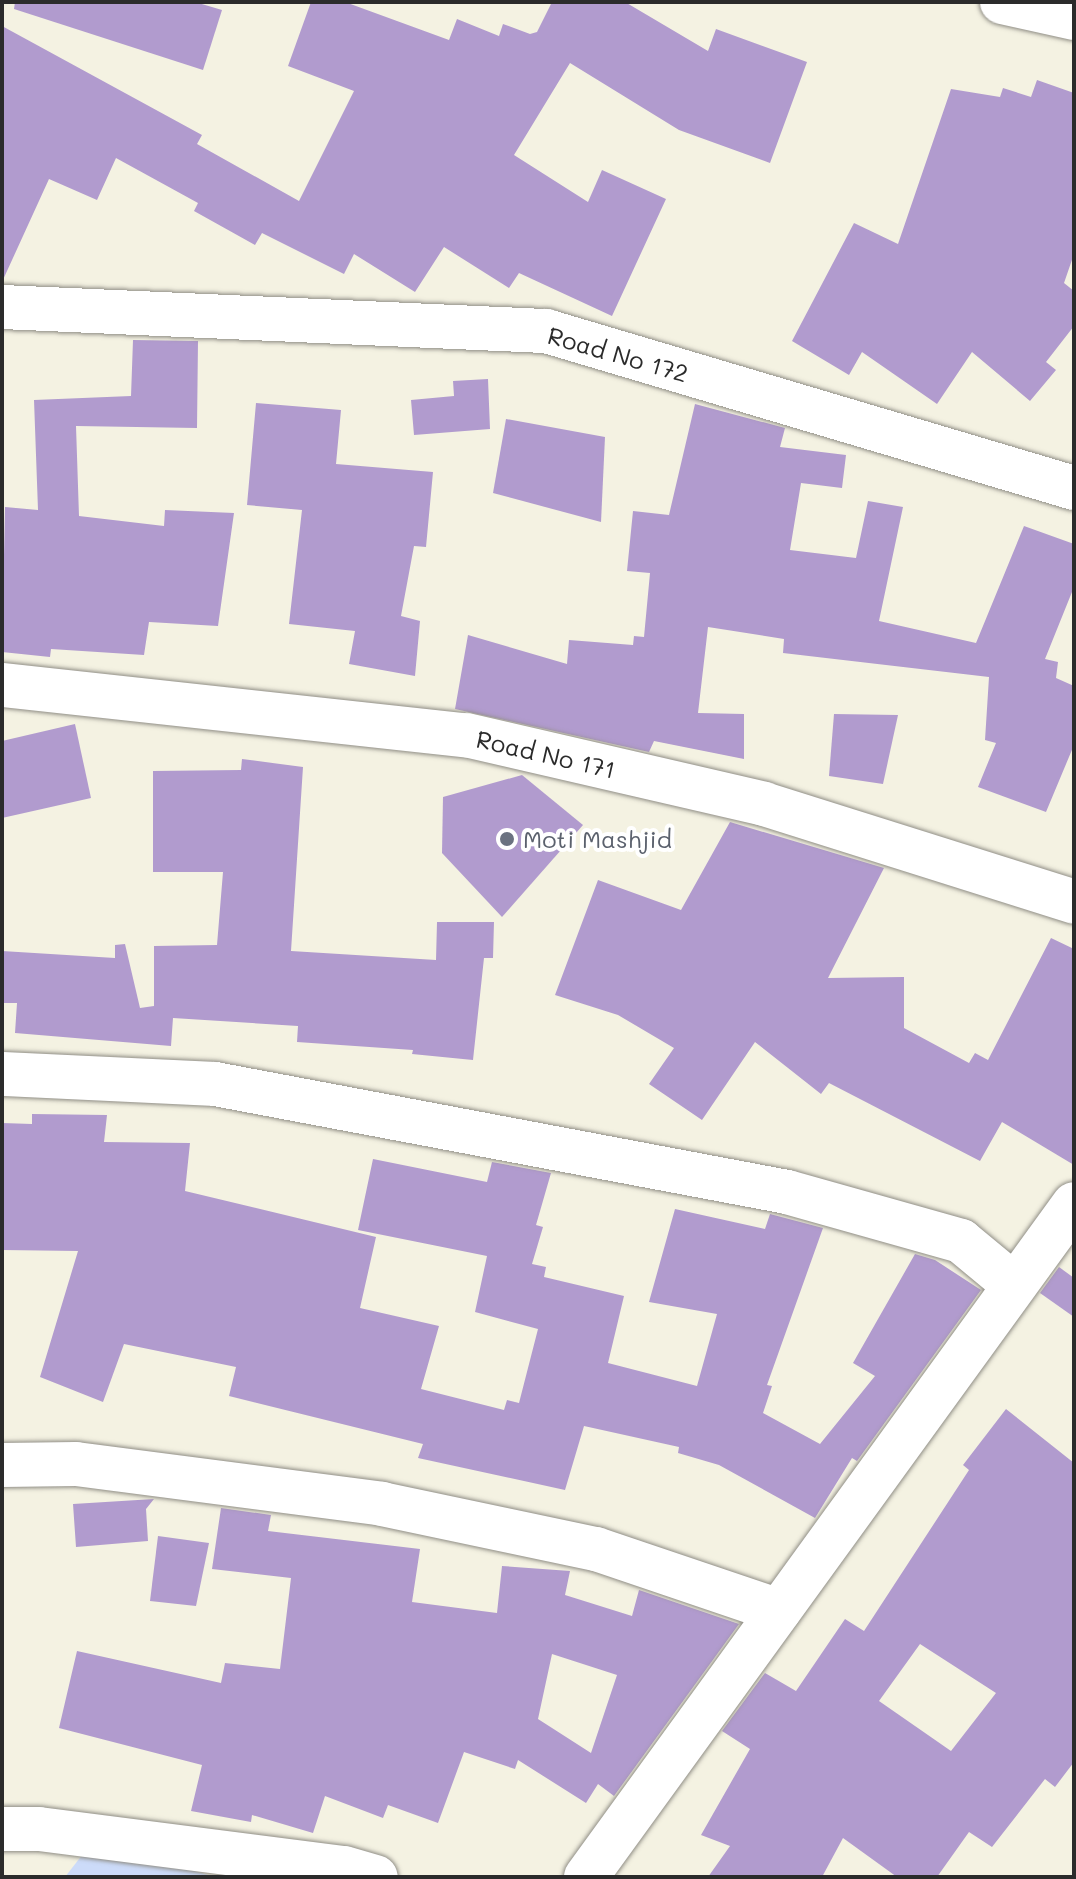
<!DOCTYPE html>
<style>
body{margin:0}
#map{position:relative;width:1076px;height:1879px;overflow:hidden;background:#f4f2e2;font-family:Mali,sans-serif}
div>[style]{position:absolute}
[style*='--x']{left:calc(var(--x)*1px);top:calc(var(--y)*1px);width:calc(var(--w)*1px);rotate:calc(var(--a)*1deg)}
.built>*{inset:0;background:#ccdbf9}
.building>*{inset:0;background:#b19bce}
.roads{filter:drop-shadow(0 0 2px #908e86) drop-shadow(0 0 2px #908e86)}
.minor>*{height:44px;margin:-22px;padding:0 22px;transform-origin:22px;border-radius:22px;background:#fff}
.dots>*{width:22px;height:22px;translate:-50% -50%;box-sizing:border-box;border:4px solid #fff;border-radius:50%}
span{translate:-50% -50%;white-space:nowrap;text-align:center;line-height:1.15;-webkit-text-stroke:8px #fff;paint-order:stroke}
.street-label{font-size:24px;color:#2b2b2b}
.worship-label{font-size:24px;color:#5b616d}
.left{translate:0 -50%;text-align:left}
.frame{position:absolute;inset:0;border:4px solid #2b2b2b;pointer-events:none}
</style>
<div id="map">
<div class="built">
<i style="clip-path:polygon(93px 1841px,215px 1877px,65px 1877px)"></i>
</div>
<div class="building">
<i style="clip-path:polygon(15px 2px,195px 2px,222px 10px,203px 70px,14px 9px)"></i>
<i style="clip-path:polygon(311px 2px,345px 2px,449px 40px,457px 19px,499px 36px,503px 24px,530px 34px,537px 32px,552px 2px,625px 2px,708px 51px,716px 29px,807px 62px,770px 163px,679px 130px,570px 63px,514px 155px,588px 202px,602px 170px,666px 199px,612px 316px,519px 273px,509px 288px,444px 247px,415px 292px,354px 254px,344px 274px,262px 233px,255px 245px,194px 211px,198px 203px,116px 158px,97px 200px,49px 179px,2px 282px,2px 26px,202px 135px,197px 144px,299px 201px,354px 91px,288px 66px)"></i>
<i style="clip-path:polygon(1037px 80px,1074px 93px,1074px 254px,1064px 283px,1074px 291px,1074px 326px,1046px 362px,1056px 370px,1030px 401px,972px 352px,937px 404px,862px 352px,849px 375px,792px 341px,854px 223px,898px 244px,951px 89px,1000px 97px,1003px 88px,1031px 97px)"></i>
<i style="clip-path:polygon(133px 340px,198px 341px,197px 428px,76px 426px,79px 516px,164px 526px,165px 510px,234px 513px,218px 626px,149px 622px,144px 655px,51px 649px,50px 657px,2px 652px,5px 507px,38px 510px,34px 400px,131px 396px)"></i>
<i style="clip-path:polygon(488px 379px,490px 429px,414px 435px,411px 400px,454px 396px,453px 381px)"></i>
<i style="clip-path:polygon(256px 403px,341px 410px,336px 464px,433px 472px,426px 547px,414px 546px,401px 616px,420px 621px,415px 676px,349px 664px,355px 631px,289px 624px,302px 510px,247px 505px)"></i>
<i style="clip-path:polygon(695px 404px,785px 428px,780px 447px,846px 455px,842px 488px,801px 483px,790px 550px,856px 558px,868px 501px,903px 507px,879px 621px,976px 643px,1024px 526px,1074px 544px,1074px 587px,1045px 659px,1058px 662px,1056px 678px,1074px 686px,1074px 745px,1046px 812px,978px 787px,996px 743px,985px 740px,989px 677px,783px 653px,784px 639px,708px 627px,698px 713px,744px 714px,744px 759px,654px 741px,649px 752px,455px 709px,468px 635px,567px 664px,569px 640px,633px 645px,634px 636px,644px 637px,650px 573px,627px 571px,633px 511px,669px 515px)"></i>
<i style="clip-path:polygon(506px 419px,605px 437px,601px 522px,493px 493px)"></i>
<i style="clip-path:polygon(834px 714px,898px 715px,883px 784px,829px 776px)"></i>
<i style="clip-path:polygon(75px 724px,91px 798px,2px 818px,2px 741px)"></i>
<i style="clip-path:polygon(242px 759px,303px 767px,291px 951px,436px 960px,437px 922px,494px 922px,493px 958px,484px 958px,473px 1060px,412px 1054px,413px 1050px,297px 1042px,298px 1026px,173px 1018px,171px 1046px,15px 1033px,17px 1003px,2px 1003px,2px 951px,115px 958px,115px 945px,125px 944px,140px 1008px,154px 1006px,154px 946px,217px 945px,223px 872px,153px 872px,153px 771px,241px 770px)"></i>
<i style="clip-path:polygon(522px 775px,583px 825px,502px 917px,442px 853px,443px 797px)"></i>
<i style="clip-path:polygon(730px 822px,884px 868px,828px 978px,904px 977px,904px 1028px,969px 1063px,975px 1053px,988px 1060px,1051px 938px,1074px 949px,1074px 1165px,1002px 1122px,980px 1161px,829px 1083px,821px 1094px,755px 1042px,702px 1120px,649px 1084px,674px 1048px,618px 1015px,555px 995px,598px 880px,681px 910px)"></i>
<i style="clip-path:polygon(32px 1114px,107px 1115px,104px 1142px,190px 1143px,185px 1191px,376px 1237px,360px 1308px,439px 1326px,421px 1389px,504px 1410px,507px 1400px,519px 1403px,538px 1329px,475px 1312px,487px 1256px,358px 1230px,373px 1159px,487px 1182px,492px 1162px,551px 1173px,536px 1225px,543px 1227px,532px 1264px,546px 1267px,544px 1277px,624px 1296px,608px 1363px,697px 1386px,717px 1314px,649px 1302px,675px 1209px,765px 1229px,770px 1214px,823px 1228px,767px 1385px,772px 1386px,763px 1413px,820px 1444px,875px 1376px,853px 1363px,915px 1254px,935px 1260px,981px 1290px,857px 1461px,852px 1458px,815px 1518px,719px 1465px,678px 1453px,679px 1447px,584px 1426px,565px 1490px,418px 1458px,423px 1444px,229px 1396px,236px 1367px,124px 1344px,103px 1402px,40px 1377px,78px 1251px,2px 1250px,2px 1123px,32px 1124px)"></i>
<i style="clip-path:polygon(1059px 1267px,1074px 1278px,1074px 1317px,1040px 1293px)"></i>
<i style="clip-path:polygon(evenodd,1006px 1409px,1074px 1463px,1074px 1762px,1055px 1787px,1045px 1779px,992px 1847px,969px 1832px,937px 1877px,897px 1877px,843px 1838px,822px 1877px,708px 1877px,730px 1846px,701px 1835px,750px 1749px,722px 1731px,765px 1673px,796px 1691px,845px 1619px,864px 1631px,969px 1470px,963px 1465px,1006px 1409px,920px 1644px,996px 1693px,951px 1751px,879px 1701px,920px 1644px)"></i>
<i style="clip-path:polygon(154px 1499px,146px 1509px,148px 1541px,76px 1547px,73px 1504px)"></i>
<i style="clip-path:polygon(evenodd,221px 1508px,271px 1515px,268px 1531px,420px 1549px,412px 1602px,497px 1613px,502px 1566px,570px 1571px,565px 1595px,632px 1616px,639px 1590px,739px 1624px,614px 1796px,598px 1784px,586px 1803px,518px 1760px,515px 1769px,464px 1752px,438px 1823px,388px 1805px,383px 1818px,325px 1796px,313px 1833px,252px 1815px,251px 1822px,191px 1811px,202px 1765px,59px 1728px,77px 1651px,221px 1683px,225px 1663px,280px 1669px,291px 1578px,212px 1569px,221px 1508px,552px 1654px,617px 1675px,591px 1753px,538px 1719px,552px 1654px)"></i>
<i style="clip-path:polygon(158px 1536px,209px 1543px,196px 1606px,150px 1601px)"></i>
</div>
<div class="roads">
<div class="minor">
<i style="--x:1002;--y:2;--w:74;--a:12.5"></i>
<i style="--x:2;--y:307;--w:545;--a:2.53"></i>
<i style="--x:546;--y:331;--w:551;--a:16.56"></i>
<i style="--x:2;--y:685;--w:467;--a:6.2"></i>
<i style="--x:466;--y:735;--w:306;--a:13"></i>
<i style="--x:764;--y:804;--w:325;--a:17.5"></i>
<i style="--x:2;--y:1074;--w:213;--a:2.7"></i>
<i style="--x:215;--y:1084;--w:582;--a:10.69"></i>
<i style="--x:787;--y:1192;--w:181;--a:15.7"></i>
<i style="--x:961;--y:1241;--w:67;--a:39.6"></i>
<i style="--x:2;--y:1465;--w:74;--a:-0.8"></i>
<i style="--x:76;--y:1464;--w:309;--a:7.4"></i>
<i style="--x:382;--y:1504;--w:219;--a:11.9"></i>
<i style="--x:596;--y:1549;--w:193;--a:18.7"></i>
<i style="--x:2;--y:1829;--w:37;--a:0"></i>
<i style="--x:39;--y:1829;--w:307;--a:7.3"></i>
<i style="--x:344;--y:1868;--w:33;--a:16"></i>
<i style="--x:586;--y:1877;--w:831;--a:-54.05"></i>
</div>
</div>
<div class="dots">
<i style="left:507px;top:839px;background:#6b7280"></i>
</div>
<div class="street-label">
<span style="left:618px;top:354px;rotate:16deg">Road No 172</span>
<span style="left:546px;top:754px;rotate:13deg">Road No 171</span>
</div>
<div class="worship-label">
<span class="left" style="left:523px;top:839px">Moti Mashjid</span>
</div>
<div class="frame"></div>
</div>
